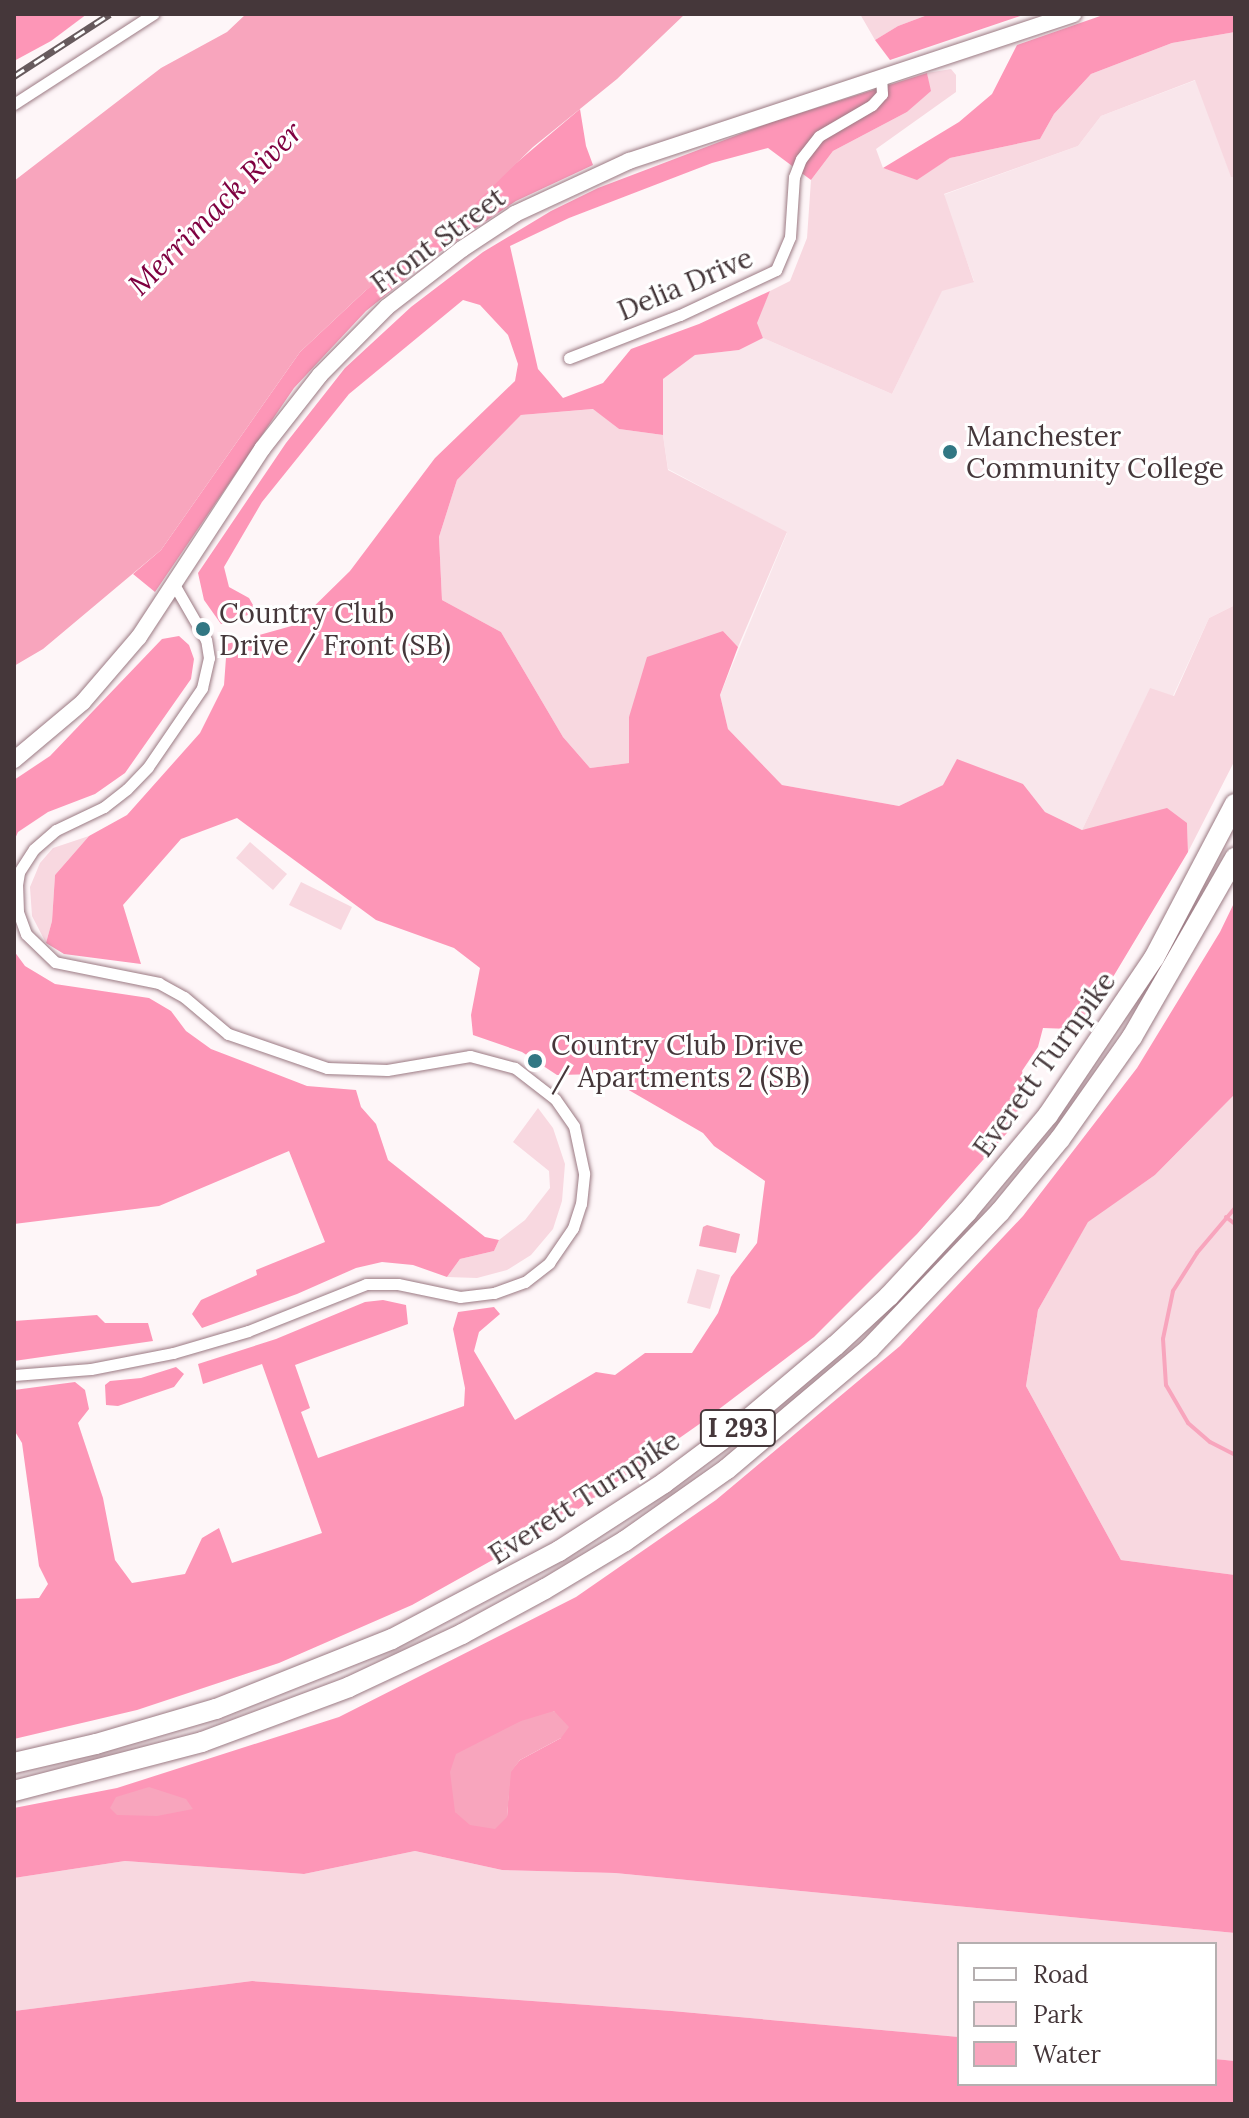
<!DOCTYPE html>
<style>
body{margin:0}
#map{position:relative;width:1249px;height:2118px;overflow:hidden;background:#fef6f8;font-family:Lora,serif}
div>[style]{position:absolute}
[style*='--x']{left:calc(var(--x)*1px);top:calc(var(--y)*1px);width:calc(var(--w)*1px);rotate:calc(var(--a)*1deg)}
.built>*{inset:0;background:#f9e6eb}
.green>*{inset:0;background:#f8d8e0}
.forest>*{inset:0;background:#fd96b7}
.water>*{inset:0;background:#f8a5bd}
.stream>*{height:4px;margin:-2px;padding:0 2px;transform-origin:2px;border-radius:2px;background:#f8a5bd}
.roads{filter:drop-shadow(0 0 2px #9b7a83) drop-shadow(0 0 2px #9b7a83)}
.street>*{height:11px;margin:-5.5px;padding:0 5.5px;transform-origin:5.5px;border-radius:5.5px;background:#fff}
.secondary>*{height:16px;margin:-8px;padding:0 8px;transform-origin:8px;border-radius:8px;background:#fff}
.highway>*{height:20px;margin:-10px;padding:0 10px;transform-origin:10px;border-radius:10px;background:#fff}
.rail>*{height:7px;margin-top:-3.5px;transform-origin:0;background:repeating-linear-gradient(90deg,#fff 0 12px,#675a5d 0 24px);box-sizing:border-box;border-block:2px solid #675a5d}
.dots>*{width:22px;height:22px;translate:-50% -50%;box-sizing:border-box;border:4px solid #fff;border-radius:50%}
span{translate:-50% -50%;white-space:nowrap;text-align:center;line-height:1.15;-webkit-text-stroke:6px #fff;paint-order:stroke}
.shield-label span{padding:2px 6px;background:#fff;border:2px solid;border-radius:6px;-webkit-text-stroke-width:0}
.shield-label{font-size:26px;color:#45373a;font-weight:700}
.street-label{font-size:28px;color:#45373a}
.poi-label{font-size:28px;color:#45373a}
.left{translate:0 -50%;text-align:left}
.water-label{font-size:30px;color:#7f0040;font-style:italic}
.frame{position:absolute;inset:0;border:16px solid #45373a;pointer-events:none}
.legend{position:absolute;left:957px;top:1942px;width:260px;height:144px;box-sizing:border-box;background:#fff;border:2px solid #b5afb0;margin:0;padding:10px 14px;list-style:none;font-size:24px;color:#45373a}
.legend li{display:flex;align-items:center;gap:16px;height:40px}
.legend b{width:40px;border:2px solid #b5afb0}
</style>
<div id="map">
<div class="built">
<i style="clip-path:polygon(1196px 80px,1231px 176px,1235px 177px,1235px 605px,1209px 618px,1173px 696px,1150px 689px,1082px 830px,1045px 812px,1023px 784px,943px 785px,899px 806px,782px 785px,728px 729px,720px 695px,787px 533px,668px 469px,663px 435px,663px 379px,695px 355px,739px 350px,763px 338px,892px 394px,942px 290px,974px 281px,943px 195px,1078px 146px,1101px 116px)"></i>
</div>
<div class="green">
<i style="clip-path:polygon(860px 14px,930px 14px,898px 26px,875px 40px)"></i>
<i style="clip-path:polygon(1235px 32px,1235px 177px,1231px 177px,1195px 80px,1101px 116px,1078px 146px,944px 194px,974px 282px,942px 291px,892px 394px,763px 338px,756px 323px,770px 291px,790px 281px,807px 238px,811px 180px,833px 151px,907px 112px,930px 91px,927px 73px,951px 69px,956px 75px,956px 92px,876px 149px,883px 168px,917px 179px,950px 158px,1040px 139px,1054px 114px,1091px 74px,1172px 43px)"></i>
<i style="clip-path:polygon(594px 409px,619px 429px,663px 435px,668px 470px,787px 532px,738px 647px,723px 631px,629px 717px,629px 763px,590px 768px,563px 737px,501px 632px,442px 600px,439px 537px,457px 480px,521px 415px)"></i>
<i style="clip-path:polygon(1235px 605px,1235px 760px,1188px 852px,1187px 823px,1082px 830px,1150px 688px,1174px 696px,1209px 618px)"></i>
<i style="clip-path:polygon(89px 836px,55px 875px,52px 921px,46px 943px,32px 916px,30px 887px,40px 863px,53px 848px)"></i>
<i style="clip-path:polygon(250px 842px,287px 874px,273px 890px,236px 858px)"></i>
<i style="clip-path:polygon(301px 882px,352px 907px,341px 930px,289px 905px)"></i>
<i style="clip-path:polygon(1235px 1094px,1235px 1575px,1121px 1560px,1026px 1386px,1038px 1310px,1088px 1221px,1155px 1175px)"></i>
<i style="clip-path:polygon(538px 1108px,553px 1128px,565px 1164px,562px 1201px,553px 1229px,531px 1255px,507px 1270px,477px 1278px,447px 1277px,460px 1259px,494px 1251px,499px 1240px,525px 1220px,550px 1188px,549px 1171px,513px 1142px)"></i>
<i style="clip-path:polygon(697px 1269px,720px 1275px,710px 1309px,687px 1303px)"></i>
<i style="clip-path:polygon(415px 1851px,502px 1870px,615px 1873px,1235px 1933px,1235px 2061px,1215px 2059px,1215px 1944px,959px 1944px,959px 2037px,672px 2011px,252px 1981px,14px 2011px,14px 1878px,125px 1861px,304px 1874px)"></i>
</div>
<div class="forest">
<i style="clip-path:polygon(14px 14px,87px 14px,51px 41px,14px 61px)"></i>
<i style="clip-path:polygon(930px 14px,1026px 14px,890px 60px,875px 40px,898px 26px)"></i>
<i style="clip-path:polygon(1106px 14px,1235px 14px,1235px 32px,1172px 43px,1091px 74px,1054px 114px,1040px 139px,950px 158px,917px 180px,883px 168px,959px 122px,992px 94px,1017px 45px)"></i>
<i style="clip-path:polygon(927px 73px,931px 91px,907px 112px,833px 151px,811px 180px,768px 148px,712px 163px,569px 218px,510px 246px,538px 369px,563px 398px,603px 383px,631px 349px,699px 324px,770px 291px,757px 323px,763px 338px,739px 350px,695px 355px,663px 379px,663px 435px,619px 429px,593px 409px,521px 415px,457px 480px,439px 537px,442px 600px,501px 632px,563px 737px,590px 768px,629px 763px,629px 717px,647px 657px,723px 631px,738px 647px,720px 695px,728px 729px,782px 785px,899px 806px,943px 785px,957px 759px,1023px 784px,1045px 812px,1082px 830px,1167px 808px,1187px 823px,1188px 852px,1098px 1002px,1070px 1029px,1043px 1028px,1038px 1047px,1022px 1071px,1028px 1090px,1007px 1133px,917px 1234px,814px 1337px,698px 1425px,557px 1524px,412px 1605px,279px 1663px,137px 1710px,14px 1739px,14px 1599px,39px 1598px,48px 1584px,39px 1566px,22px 1443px,14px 1430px,14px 1390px,75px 1382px,85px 1390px,89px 1409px,78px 1423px,103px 1498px,115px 1560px,132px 1583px,185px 1574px,202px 1538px,219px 1528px,232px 1563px,322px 1533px,262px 1364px,203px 1384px,198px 1364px,276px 1339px,365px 1302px,383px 1300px,406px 1305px,408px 1324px,295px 1365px,310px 1408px,301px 1412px,318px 1458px,464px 1406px,465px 1388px,453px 1329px,458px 1312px,494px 1307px,500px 1314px,479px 1332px,474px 1351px,515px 1420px,596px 1372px,615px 1375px,645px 1353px,692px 1353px,718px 1313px,731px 1277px,757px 1243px,765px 1181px,714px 1146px,703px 1133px,601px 1074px,557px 1075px,522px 1052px,473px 1035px,471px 1015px,480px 968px,454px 948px,376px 920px,237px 818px,181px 839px,123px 905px,141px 964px,64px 954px,46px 943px,52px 921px,55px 875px,89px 836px,127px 815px,200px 733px,224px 685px,227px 644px,295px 625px,350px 571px,435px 458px,515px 381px,518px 364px,508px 335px,480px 305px,463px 300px,349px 394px,262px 502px,224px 567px,229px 587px,249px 598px,257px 612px,221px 624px,204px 600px,198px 573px,286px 443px,345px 368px,411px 307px,483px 252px,551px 211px,598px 188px,772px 122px)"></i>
<i style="clip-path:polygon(580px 109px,586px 146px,593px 165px,516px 201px,437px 254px,366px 311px,294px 388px,155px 592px,133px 574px,161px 550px,300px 352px,365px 291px)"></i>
<i style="clip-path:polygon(179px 636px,189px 645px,194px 659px,191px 679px,125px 773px,95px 794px,48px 812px,18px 832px,14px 841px,14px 780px,50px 756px,162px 639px)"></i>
<i style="clip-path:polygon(evenodd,1235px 901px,1235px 1094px,1155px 1175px,1088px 1222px,1038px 1310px,1026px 1386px,1121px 1560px,1235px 1575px,1235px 1933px,615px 1873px,502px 1870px,415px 1851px,304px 1874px,125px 1861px,14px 1878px,14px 1808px,117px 1788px,339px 1717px,576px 1597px,716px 1500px,900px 1346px,1023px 1216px,1137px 1068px,1220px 932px,1235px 901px,554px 1711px,561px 1738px,520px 1760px,510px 1772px,507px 1817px,455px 1812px,554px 1711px)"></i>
<i style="clip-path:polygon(14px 951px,25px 966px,55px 984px,149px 998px,171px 1011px,186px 1031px,211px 1049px,307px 1086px,356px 1090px,361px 1107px,376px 1124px,388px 1160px,485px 1237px,499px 1240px,494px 1251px,460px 1259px,447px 1277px,413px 1265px,382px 1262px,356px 1268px,297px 1294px,202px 1328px,192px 1314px,201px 1300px,257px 1275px,256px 1270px,325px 1242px,289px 1151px,159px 1206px,14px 1224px)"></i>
<i style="clip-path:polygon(97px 1315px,105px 1323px,148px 1323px,153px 1341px,14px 1361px,14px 1321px)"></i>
<i style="clip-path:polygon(176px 1367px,184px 1374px,174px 1387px,118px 1406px,106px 1405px,105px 1385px,110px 1381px,141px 1378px)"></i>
<i style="clip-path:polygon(252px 1981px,672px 2011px,959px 2037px,959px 2084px,1215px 2084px,1215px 2059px,1235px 2061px,1235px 2104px,14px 2104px,14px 2011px)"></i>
</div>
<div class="water">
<i style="clip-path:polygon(246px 14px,685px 14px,617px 79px,533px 147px,443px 235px,365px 291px,300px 352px,161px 550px,43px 649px,14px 666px,14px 181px,161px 68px,227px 32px)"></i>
<i style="clip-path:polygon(707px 1225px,740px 1234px,736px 1253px,699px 1246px,703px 1227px)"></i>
<i style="clip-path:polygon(554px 1711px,569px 1727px,561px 1738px,520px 1760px,511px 1772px,507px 1817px,495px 1829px,470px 1825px,455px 1812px,450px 1772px,456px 1754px,521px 1721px)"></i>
<i style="clip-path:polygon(149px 1787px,186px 1799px,193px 1809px,157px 1816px,117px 1815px,110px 1808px,116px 1797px)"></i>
</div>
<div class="stream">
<i style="--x:1235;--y:1208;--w:59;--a:130.2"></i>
<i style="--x:1197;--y:1253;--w:45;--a:122.3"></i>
<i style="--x:1173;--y:1291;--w:49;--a:101.8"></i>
<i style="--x:1163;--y:1339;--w:46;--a:86.3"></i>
<i style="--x:1166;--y:1385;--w:44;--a:59.9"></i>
<i style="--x:1188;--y:1423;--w:29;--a:41"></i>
<i style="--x:1210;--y:1442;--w:28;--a:27"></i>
<i style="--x:1226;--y:1217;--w:11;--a:38"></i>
</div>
<div class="roads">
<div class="street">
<i style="--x:14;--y:104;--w:166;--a:-32.9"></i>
<i style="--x:569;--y:358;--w:119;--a:-21.2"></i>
<i style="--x:680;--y:315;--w:106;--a:-25.1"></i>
<i style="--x:776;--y:270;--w:36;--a:-67"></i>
<i style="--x:790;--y:237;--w:60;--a:-86.2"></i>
<i style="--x:794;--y:177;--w:19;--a:-69"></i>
<i style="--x:801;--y:159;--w:29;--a:-52"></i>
<i style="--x:819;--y:136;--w:61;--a:-30.3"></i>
<i style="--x:872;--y:105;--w:15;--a:-48"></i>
<i style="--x:882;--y:94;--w:17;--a:-93"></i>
<i style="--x:14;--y:1375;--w:77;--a:-4.5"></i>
<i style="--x:91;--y:1369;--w:84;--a:-11"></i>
<i style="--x:173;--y:1353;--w:78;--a:-16.3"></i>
<i style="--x:248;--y:1331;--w:127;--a:-21.7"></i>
<i style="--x:366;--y:1284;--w:32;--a:0"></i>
<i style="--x:398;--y:1284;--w:63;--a:11.8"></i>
<i style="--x:460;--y:1297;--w:34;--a:-7"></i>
<i style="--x:494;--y:1293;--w:33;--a:-20"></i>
<i style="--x:525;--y:1282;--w:31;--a:-38"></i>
<i style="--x:549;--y:1263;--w:42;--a:-55.6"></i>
<i style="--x:573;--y:1228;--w:25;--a:-72"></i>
<i style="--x:581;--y:1204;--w:31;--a:-84"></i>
<i style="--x:584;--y:1173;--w:48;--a:-102"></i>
<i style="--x:574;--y:1126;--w:33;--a:-125"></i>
<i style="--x:555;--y:1099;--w:51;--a:-142.2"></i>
<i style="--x:515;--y:1068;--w:47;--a:-165.1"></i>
<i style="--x:470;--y:1056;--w:84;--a:170.4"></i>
<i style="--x:387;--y:1070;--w:60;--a:-178.1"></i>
<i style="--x:327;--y:1068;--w:105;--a:-161"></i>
<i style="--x:228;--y:1034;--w:57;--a:-139.9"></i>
<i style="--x:184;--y:997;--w:29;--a:-151"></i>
<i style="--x:159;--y:983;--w:106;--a:-168.6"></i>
<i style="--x:55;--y:962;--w:40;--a:-136"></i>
<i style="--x:26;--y:934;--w:23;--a:-110"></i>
<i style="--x:18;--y:912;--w:27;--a:-92"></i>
<i style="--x:17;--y:885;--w:13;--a:-81"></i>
<i style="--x:19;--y:872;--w:27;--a:-57"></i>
<i style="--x:34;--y:849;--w:29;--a:-41"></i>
<i style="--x:56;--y:830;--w:53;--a:-25.6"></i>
<i style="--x:104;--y:807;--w:29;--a:-38"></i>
<i style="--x:127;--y:789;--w:30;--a:-46"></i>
<i style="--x:148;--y:767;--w:96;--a:-55.6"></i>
<i style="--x:202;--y:688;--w:31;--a:-77"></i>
<i style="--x:209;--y:658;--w:18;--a:-99"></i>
<i style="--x:206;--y:640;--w:62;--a:-119.9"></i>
</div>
<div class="secondary">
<i style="--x:14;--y:760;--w:90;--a:-40"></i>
<i style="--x:83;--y:702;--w:86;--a:-49.3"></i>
<i style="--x:139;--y:637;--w:225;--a:-56.8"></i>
<i style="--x:262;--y:449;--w:94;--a:-51.9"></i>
<i style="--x:320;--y:375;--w:95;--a:-45.4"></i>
<i style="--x:387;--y:307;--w:95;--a:-37.7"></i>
<i style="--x:462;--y:249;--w:64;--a:-33.4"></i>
<i style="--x:515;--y:214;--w:126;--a:-24.9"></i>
<i style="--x:629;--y:161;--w:468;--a:-18.3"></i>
</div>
<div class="highway">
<i style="--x:14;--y:1763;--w:84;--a:-13"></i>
<i style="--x:96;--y:1744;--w:125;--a:-16.3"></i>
<i style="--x:216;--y:1709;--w:189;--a:-21.7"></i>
<i style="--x:392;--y:1639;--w:189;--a:-27.8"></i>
<i style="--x:559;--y:1551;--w:125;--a:-32.9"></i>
<i style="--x:664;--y:1483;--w:94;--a:-36.7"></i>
<i style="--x:739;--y:1427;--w:126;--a:-40.2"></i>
<i style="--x:835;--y:1346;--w:74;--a:-42.8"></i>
<i style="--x:889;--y:1296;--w:115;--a:-47.1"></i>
<i style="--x:967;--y:1212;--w:126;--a:-50.1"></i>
<i style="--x:1048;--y:1115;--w:189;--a:-56"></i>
<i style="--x:1154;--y:958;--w:174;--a:-62.3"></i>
<i style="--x:14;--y:1791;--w:194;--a:-14.6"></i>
<i style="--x:202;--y:1742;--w:157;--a:-20.5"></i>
<i style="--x:349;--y:1687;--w:125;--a:-25.1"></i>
<i style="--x:462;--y:1634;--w:94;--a:-28.5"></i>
<i style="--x:545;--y:1589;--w:93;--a:-31"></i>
<i style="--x:625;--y:1541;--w:125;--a:-35.2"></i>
<i style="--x:727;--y:1469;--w:187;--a:-40.2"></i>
<i style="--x:870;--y:1348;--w:188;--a:-46.3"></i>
<i style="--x:1000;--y:1212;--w:94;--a:-50.6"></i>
<i style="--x:1060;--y:1139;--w:125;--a:-54.8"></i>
<i style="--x:1132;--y:1037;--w:207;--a:-60.1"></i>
</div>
</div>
<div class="rail">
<i style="--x:14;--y:76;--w:114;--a:-32.9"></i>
</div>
<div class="dots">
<i style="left:950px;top:452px;background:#317783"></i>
<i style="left:203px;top:629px;background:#317783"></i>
<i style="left:535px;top:1061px;background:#317783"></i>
</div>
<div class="shield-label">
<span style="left:738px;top:1428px">I 293</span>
</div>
<div class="street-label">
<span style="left:438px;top:240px;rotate:-36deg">Front Street</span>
<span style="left:685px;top:284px;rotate:-23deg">Delia Drive</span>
<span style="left:1044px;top:1064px;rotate:-54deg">Everett Turnpike</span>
<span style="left:584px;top:1497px;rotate:-33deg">Everett Turnpike</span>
</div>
<div class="poi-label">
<span class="left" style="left:966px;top:452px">Manchester<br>Community College</span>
<span class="left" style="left:219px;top:629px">Country Club<br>Drive / Front (SB)</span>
<span class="left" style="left:551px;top:1061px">Country Club Drive<br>/ Apartments 2 (SB)</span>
</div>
<div class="water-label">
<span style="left:215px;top:208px;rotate:-45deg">Merrimack River</span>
</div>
<div class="frame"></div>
<ul class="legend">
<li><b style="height:10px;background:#fff"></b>Road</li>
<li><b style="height:22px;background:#f8d8e0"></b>Park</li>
<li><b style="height:22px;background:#f8a5bd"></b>Water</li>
</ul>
</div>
